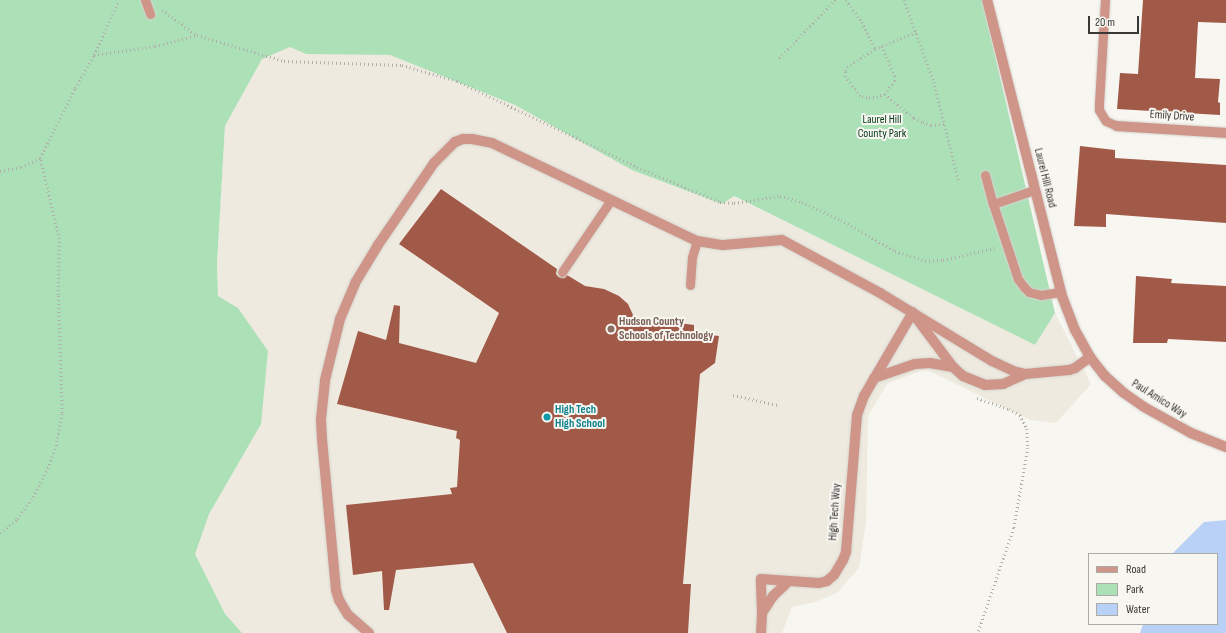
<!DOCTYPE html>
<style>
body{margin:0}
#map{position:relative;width:1226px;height:633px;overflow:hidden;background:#f8f6f1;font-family:"Sofia Sans Condensed",sans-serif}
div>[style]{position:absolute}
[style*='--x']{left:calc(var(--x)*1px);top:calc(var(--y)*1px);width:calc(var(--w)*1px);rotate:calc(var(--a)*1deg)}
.built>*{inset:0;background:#eeeadf}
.green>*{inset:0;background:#ace1b8}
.water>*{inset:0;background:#b9d0f7}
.building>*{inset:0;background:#a25a48}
.path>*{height:2.5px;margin-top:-1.25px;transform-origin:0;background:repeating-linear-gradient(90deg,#b0afab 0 1px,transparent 0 4px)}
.roads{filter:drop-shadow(0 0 1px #d5d4cf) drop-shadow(0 0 1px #d5d4cf)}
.service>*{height:9px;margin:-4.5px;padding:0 4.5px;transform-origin:4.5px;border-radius:4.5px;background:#ce9588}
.minor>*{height:10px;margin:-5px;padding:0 5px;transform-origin:5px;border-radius:5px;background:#ce9588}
.tertiary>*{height:10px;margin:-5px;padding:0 5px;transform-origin:5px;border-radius:5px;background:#ce9588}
.dots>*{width:11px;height:11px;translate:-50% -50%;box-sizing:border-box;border:2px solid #f8f6f1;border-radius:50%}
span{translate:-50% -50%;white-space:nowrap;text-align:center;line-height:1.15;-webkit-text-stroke:4px #f8f6f1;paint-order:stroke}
.street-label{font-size:12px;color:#383836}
.park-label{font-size:12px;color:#013717}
.education-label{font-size:12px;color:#785e54;font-weight:700}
.left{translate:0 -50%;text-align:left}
.culture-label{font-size:12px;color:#0d838f;font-weight:700}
.legend{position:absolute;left:1088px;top:553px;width:130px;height:72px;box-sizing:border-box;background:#f8f6f1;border:1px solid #abaaa6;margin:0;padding:5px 7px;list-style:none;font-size:12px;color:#383836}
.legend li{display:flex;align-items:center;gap:8px;height:20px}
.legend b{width:20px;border:1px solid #abaaa6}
.scale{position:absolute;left:1088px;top:16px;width:51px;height:18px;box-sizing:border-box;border:2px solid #383836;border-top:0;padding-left:5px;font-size:12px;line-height:14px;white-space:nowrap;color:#383836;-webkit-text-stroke:3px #f8f6f1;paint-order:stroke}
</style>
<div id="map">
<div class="built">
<i style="clip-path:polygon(303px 41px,410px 46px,561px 111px,1035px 345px,1055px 313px,1091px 384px,1056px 423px,1030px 420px,925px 369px,887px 384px,868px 416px,866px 522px,859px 568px,837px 593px,815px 602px,792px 607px,782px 633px,184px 633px,193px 438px,220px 354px,217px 263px,225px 126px,262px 59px)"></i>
</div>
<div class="green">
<i style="clip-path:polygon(0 0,982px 0,1055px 313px,1035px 345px,734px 196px,722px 204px,632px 170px,515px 105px,390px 55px,306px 54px,290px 47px,262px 59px,225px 126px,217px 263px,218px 296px,238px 308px,268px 351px,261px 424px,209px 514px,195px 554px,225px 614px,242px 633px,0 633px)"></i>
</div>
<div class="water">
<i style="clip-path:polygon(1226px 520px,1226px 633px,1140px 633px,1143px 624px,1217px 624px,1217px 554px,1172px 554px,1204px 522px)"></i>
</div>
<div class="building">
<i style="clip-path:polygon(1143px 0,1226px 0,1226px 23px,1198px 22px,1195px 78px,1220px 79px,1218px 102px,1220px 103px,1220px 115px,1117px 109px,1120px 73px,1138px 74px)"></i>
<i style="clip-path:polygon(1080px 146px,1115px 150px,1115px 158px,1226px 165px,1226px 223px,1106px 214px,1106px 227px,1074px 226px)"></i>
<i style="clip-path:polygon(441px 189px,557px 269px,556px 274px,559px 277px,564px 278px,567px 275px,585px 286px,604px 289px,619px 296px,628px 304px,634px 317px,694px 325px,694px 333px,719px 336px,715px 363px,700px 374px,683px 584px,691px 584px,688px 633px,507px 633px,473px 563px,396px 570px,389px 610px,384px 610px,382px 571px,353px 575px,346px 505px,452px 494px,450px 488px,457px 487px,460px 440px,456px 438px,457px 431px,337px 404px,358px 331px,386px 340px,394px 305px,400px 306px,399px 343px,476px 363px,499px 313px,399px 244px)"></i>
<i style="clip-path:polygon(1136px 276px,1172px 279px,1171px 283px,1226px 286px,1226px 342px,1168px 339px,1167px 343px,1133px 343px)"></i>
</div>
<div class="path">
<i style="--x:846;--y:0;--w:27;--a:54"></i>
<i style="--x:862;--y:22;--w:30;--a:64"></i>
<i style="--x:904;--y:0;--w:87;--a:69.9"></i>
<i style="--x:934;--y:82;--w:103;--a:76"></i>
<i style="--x:162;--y:10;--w:43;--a:35.5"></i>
<i style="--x:197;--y:35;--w:91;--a:16.6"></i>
<i style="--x:284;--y:61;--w:118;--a:1.9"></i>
<i style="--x:402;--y:65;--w:57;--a:16.2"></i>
<i style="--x:457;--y:81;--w:199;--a:25.5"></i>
<i style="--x:637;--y:167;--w:90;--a:22.9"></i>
<i style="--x:720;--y:202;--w:14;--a:4"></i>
<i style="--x:734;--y:203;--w:47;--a:-8.7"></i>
<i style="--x:780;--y:196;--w:23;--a:15"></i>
<i style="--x:802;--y:202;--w:43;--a:24.8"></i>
<i style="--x:841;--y:220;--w:62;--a:29.9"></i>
<i style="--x:895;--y:251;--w:32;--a:18"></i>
<i style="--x:925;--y:261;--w:18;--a:-3"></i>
<i style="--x:943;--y:260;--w:53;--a:-13"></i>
<i style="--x:882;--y:46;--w:33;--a:67"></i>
<i style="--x:895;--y:76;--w:5;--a:90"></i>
<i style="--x:895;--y:81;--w:16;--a:128"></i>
<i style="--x:885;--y:94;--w:12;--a:160"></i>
<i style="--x:874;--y:98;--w:7;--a:180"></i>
<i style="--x:867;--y:98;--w:7;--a:-164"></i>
<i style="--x:860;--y:96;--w:24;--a:-128"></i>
<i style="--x:845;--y:77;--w:6;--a:-90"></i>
<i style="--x:845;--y:71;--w:4;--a:-63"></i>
<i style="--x:847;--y:67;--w:33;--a:-33"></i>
<i style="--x:875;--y:49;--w:8;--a:-23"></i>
<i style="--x:882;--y:46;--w:37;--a:-22"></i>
<i style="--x:94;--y:55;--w:62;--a:-8.4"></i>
<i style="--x:155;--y:46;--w:43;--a:-14.7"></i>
<i style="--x:779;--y:58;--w:81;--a:-46"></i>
<i style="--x:885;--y:94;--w:38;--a:40"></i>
<i style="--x:914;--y:118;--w:10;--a:24"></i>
<i style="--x:923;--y:122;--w:9;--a:21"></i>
<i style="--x:931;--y:125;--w:14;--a:-4"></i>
<i style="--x:0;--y:171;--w:21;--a:-11"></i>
<i style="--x:21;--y:167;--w:21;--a:-25"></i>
<i style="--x:733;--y:395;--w:46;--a:12.5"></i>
<i style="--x:977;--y:398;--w:34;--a:19"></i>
<i style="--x:1009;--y:409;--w:13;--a:29"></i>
<i style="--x:1020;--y:415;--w:16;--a:63"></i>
<i style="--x:1027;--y:429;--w:19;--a:87"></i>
<i style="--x:1028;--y:448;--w:81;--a:99.9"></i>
<i style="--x:1014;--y:528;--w:111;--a:108.9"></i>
<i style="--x:0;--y:533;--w:22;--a:-39"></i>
<i style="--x:17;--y:519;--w:27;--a:-54"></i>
<i style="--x:33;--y:497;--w:28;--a:-63"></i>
<i style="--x:46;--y:472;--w:28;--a:-69"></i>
<i style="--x:56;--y:446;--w:34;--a:-80"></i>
<i style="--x:62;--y:413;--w:118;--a:-91.9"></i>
<i style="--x:58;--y:295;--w:56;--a:-89"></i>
<i style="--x:59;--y:239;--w:83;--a:-103.2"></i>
<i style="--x:40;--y:158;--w:78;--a:-63.4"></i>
<i style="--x:75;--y:88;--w:38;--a:-60"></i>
<i style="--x:94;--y:55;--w:60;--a:-65.6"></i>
</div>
<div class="roads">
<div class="service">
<i style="--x:145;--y:0;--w:15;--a:70"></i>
<i style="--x:1105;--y:0;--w:103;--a:93.3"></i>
<i style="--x:1099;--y:103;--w:7;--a:90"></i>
<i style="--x:1099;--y:110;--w:13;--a:58"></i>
<i style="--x:1106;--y:121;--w:12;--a:24"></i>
<i style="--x:985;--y:175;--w:30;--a:75"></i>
<i style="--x:1034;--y:190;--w:43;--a:161.1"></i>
<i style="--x:993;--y:204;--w:79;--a:71.6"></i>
<i style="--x:1018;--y:279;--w:10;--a:53"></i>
<i style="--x:1024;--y:287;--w:7;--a:45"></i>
<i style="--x:1029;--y:292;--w:12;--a:14"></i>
<i style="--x:1041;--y:295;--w:19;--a:-9"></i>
<i style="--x:562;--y:272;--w:87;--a:-55.8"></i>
<i style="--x:690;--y:285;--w:28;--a:-86"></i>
<i style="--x:692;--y:257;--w:17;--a:-73"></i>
</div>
<div class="minor">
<i style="--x:1117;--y:126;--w:109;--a:3.7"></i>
<i style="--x:917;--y:319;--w:60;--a:53.1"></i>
<i style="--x:953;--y:367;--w:13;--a:42"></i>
<i style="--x:963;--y:376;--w:24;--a:22"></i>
<i style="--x:985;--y:385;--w:18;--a:-3"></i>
<i style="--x:1003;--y:384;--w:24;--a:-24"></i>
<i style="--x:1025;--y:374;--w:44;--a:-5.2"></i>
<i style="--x:1069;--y:370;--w:6;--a:-18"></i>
<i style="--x:1075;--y:368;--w:19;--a:-36"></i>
<i style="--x:1090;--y:357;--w:31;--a:-119"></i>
<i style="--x:1075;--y:330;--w:36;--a:-111"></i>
<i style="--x:1062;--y:296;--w:305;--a:-104.2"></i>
<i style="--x:874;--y:378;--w:43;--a:-18.9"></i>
<i style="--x:915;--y:364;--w:15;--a:-4"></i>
<i style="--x:930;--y:363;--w:23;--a:10"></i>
<i style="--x:762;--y:613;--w:20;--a:-57"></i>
<i style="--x:773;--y:596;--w:21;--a:-43"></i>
<i style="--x:369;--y:633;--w:28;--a:-139"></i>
<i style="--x:348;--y:615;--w:17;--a:-121"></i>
<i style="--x:339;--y:600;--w:10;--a:-107"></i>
<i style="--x:336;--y:590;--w:152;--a:-95.3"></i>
<i style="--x:322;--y:439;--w:20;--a:-93"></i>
<i style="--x:321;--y:419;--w:39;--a:-84"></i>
<i style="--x:325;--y:380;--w:63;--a:-76.2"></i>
<i style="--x:340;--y:319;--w:39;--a:-67"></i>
<i style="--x:355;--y:283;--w:44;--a:-58.8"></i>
<i style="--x:378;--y:245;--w:99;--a:-55.7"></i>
<i style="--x:434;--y:163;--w:30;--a:-45"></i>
<i style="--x:455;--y:142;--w:9;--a:-21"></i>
<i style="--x:463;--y:139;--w:9;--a:0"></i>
<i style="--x:472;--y:139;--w:20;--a:11"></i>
<i style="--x:492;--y:143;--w:227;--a:25.6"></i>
<i style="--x:697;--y:241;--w:26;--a:9"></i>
<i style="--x:723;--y:245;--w:59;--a:-4.8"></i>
<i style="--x:782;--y:240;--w:111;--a:28.4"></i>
<i style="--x:880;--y:293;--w:131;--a:31.3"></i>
<i style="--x:992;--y:361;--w:23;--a:25"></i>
<i style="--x:1013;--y:371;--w:12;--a:14"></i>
<i style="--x:761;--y:633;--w:20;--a:-87"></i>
<i style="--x:762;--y:613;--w:34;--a:-92"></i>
<i style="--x:761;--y:579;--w:58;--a:3.9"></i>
<i style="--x:819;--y:583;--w:8;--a:-14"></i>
<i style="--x:827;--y:581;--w:9;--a:-41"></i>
<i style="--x:834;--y:575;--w:17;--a:-59"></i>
<i style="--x:843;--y:560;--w:9;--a:-69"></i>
<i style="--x:846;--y:552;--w:137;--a:-85.4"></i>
<i style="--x:857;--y:415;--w:20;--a:-70"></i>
<i style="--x:864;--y:396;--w:97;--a:-59.7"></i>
</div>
<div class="tertiary">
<i style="--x:1090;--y:357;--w:24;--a:52"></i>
<i style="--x:1105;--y:376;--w:25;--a:42"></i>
<i style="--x:1124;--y:393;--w:24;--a:35"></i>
<i style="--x:1144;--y:407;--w:54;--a:29"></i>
<i style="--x:1191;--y:433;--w:38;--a:22"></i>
</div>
</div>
<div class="dots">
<i style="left:611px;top:329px;background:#8d6e63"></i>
<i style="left:547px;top:417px;background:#0f9aa8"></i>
</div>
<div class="street-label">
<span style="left:1172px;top:116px;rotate:4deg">Emily Drive</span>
<span style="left:1045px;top:178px;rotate:76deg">Laurel Hill Road</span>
<span style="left:1159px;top:399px;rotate:32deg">Paul Amico Way</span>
<span style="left:835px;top:512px;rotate:-86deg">High Tech Way</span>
</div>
<div class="park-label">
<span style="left:882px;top:127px">Laurel Hill<br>County Park</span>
</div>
<div class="education-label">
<span class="left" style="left:619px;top:329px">Hudson County<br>Schools of Technology</span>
</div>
<div class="culture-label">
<span class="left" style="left:555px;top:417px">High Tech<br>High School</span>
</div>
<ul class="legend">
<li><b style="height:5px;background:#ce9588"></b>Road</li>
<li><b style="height:11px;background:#ace1b8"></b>Park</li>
<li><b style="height:11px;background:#b9d0f7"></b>Water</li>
</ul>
<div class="scale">20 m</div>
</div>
